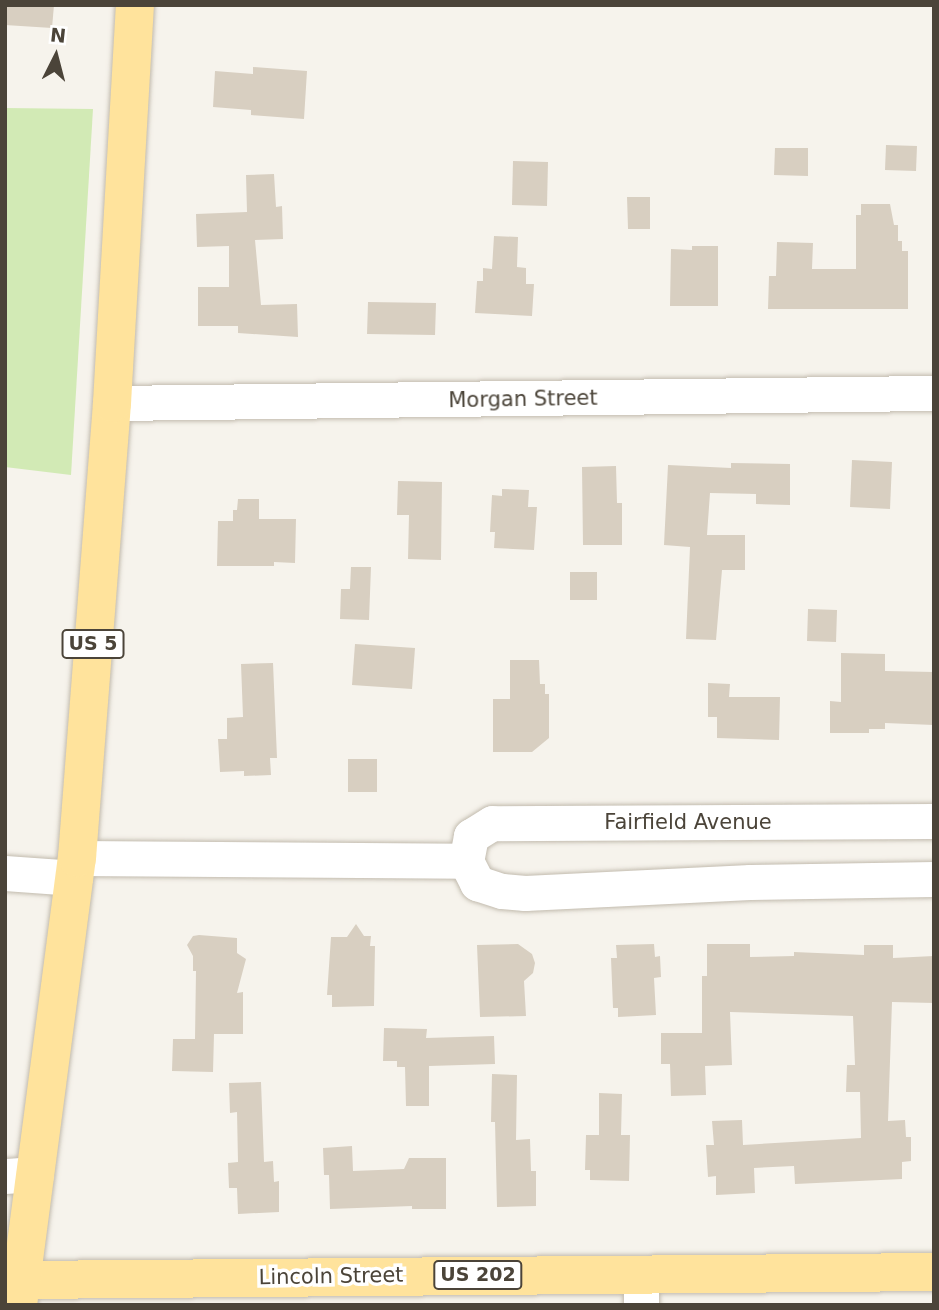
<!DOCTYPE html>
<style>
body{margin:0}
#map{position:relative;width:939px;height:1310px;overflow:hidden;background:#f6f3ec;font-family:"DejaVu Sans",sans-serif}
div>[style]{position:absolute}
[style*='--x']{left:calc(var(--x)*1px);top:calc(var(--y)*1px);width:calc(var(--w)*1px);rotate:calc(var(--a)*1deg)}
.green>*{inset:0;background:#d2eab5}
.building>*{inset:0;background:#d8cfc1}
.roads{filter:drop-shadow(0 0 2px #c2bbae) drop-shadow(0 0 2px #c2bbae)}
.minor>*{height:35px;margin:-17.5px;padding:0 17.5px;transform-origin:17.5px;border-radius:17.5px;background:#fff}
.major>*{height:38px;margin:-19px;padding:0 19px;transform-origin:19px;border-radius:19px;background:#ffe39c}
span{translate:-50% -50%;white-space:nowrap;text-align:center;line-height:1.15;-webkit-text-stroke:7px #fff;paint-order:stroke}
.shield-label span{padding:2px 5px;background:#fff;border:2px solid;border-radius:5px;-webkit-text-stroke-width:0}
.shield-label{font-size:19px;color:#4b4439;font-weight:700}
.street-label{font-size:21px;color:#4b4439}
.frame{position:absolute;inset:0;border:7px solid #4b4439;pointer-events:none}
.north{position:absolute;left:21px;top:21px;width:70px;height:70px;-webkit-text-stroke:5px #fff;paint-order:stroke;rotate:6deg;font-size:19px;font-weight:700;line-height:28px;text-align:center;color:#4b4439}
.north::after{content:'';display:block;margin:auto;width:24px;height:32px;background:#4b4439;clip-path:polygon(50% 0,100% 100%,50% 72%,0 100%)}
</style>
<div id="map">
<div class="green">
<i style="clip-path:polygon(5px 108px,93px 109px,71px 475px,5px 467px)"></i>
</div>
<div class="building">
<i style="clip-path:polygon(5px 5px,54px 5px,52px 28px,5px 25px)"></i>
<i style="clip-path:polygon(253px 67px,307px 71px,304px 119px,251px 115px,251px 110px,213px 107px,215px 71px,253px 74px)"></i>
<i style="clip-path:polygon(886px 145px,917px 146px,916px 171px,885px 170px)"></i>
<i style="clip-path:polygon(775px 148px,808px 148px,808px 176px,774px 175px)"></i>
<i style="clip-path:polygon(513px 161px,548px 162px,547px 206px,512px 205px)"></i>
<i style="clip-path:polygon(274px 174px,276px 207px,282px 206px,283px 239px,255px 240px,261px 305px,297px 304px,298px 337px,238px 333px,238px 326px,198px 326px,198px 287px,229px 287px,229px 246px,197px 247px,196px 214px,247px 212px,246px 175px)"></i>
<i style="clip-path:polygon(627px 197px,650px 197px,650px 229px,628px 229px)"></i>
<i style="clip-path:polygon(861px 204px,890px 204px,894px 225px,898px 225px,898px 241px,902px 241px,902px 251px,908px 251px,908px 309px,768px 309px,769px 276px,776px 276px,777px 242px,813px 243px,812px 269px,856px 269px,856px 215px,861px 215px)"></i>
<i style="clip-path:polygon(494px 236px,518px 237px,517px 267px,526px 268px,526px 284px,534px 284px,532px 316px,475px 313px,477px 281px,483px 281px,483px 268px,492px 269px)"></i>
<i style="clip-path:polygon(692px 246px,718px 246px,718px 306px,670px 306px,671px 249px,692px 250px)"></i>
<i style="clip-path:polygon(368px 302px,436px 303px,435px 335px,367px 334px)"></i>
<i style="clip-path:polygon(852px 460px,892px 462px,890px 509px,850px 507px)"></i>
<i style="clip-path:polygon(731px 463px,790px 464px,790px 505px,756px 504px,756px 494px,710px 493px,707px 535px,745px 535px,745px 570px,722px 570px,716px 640px,686px 639px,690px 547px,664px 545px,668px 465px,731px 468px)"></i>
<i style="clip-path:polygon(616px 466px,617px 503px,622px 503px,622px 545px,583px 545px,582px 467px)"></i>
<i style="clip-path:polygon(398px 481px,442px 482px,441px 560px,408px 559px,409px 515px,397px 515px)"></i>
<i style="clip-path:polygon(502px 489px,529px 490px,528px 507px,537px 507px,534px 550px,494px 548px,495px 532px,490px 532px,492px 495px,502px 496px)"></i>
<i style="clip-path:polygon(238px 499px,259px 499px,259px 519px,296px 519px,295px 563px,274px 562px,274px 566px,217px 566px,218px 521px,233px 521px,233px 510px,237px 510px)"></i>
<i style="clip-path:polygon(351px 567px,371px 567px,369px 620px,340px 619px,341px 589px,350px 589px)"></i>
<i style="clip-path:polygon(570px 572px,597px 572px,597px 600px,570px 600px)"></i>
<i style="clip-path:polygon(808px 609px,837px 610px,836px 642px,807px 641px)"></i>
<i style="clip-path:polygon(355px 644px,415px 648px,412px 689px,352px 685px)"></i>
<i style="clip-path:polygon(841px 653px,885px 654px,885px 671px,934px 672px,934px 725px,885px 723px,885px 729px,869px 729px,869px 733px,830px 733px,830px 701px,841px 702px)"></i>
<i style="clip-path:polygon(510px 660px,539px 660px,540px 684px,545px 684px,545px 694px,549px 694px,549px 738px,532px 752px,493px 752px,493px 699px,510px 699px)"></i>
<i style="clip-path:polygon(273px 663px,277px 758px,270px 758px,271px 775px,244px 776px,244px 771px,220px 772px,218px 739px,227px 739px,227px 718px,243px 717px,241px 664px)"></i>
<i style="clip-path:polygon(708px 683px,730px 684px,729px 697px,780px 697px,779px 740px,717px 738px,717px 717px,708px 717px)"></i>
<i style="clip-path:polygon(348px 759px,377px 759px,377px 792px,348px 792px)"></i>
<i style="clip-path:polygon(356px 924px,364px 936px,371px 936px,370px 946px,375px 946px,374px 1006px,332px 1007px,332px 995px,327px 995px,331px 937px,347px 937px)"></i>
<i style="clip-path:polygon(199px 935px,237px 938px,237px 953px,246px 959px,237px 993px,243px 992px,243px 1034px,214px 1034px,213px 1072px,172px 1071px,173px 1039px,195px 1039px,196px 971px,193px 971px,193px 956px,187px 945px,193px 936px)"></i>
<i style="clip-path:polygon(518px 944px,532px 954px,535px 963px,533px 973px,524px 981px,526px 1016px,480px 1017px,477px 945px)"></i>
<i style="clip-path:polygon(654px 944px,655px 957px,660px 956px,661px 977px,654px 978px,656px 1015px,618px 1017px,618px 1008px,613px 1008px,611px 958px,617px 958px,616px 945px)"></i>
<i style="clip-path:polygon(707px 944px,750px 944px,750px 957px,794px 956px,794px 952px,864px 955px,864px 945px,893px 945px,893px 958px,934px 956px,934px 1003px,892px 1002px,888px 1121px,905px 1120px,906px 1137px,911px 1137px,911px 1161px,902px 1162px,902px 1179px,795px 1184px,794px 1166px,754px 1168px,755px 1193px,716px 1195px,716px 1176px,708px 1177px,706px 1145px,714px 1145px,712px 1121px,742px 1120px,743px 1145px,861px 1138px,860px 1092px,846px 1092px,847px 1065px,855px 1065px,853px 1016px,730px 1012px,732px 1065px,705px 1066px,706px 1095px,671px 1096px,670px 1064px,661px 1064px,661px 1033px,702px 1033px,702px 976px,707px 976px)"></i>
<i style="clip-path:polygon(384px 1028px,427px 1029px,426px 1038px,494px 1036px,495px 1064px,429px 1066px,429px 1106px,406px 1106px,405px 1067px,397px 1067px,397px 1061px,383px 1061px)"></i>
<i style="clip-path:polygon(492px 1074px,517px 1075px,516px 1140px,530px 1139px,531px 1171px,536px 1171px,536px 1206px,497px 1207px,495px 1122px,491px 1122px)"></i>
<i style="clip-path:polygon(261px 1082px,264px 1162px,273px 1161px,274px 1182px,279px 1181px,279px 1212px,238px 1214px,237px 1188px,229px 1188px,228px 1163px,238px 1162px,237px 1112px,230px 1113px,229px 1083px)"></i>
<i style="clip-path:polygon(599px 1093px,622px 1094px,621px 1135px,630px 1135px,629px 1181px,590px 1180px,590px 1170px,585px 1170px,586px 1135px,599px 1135px)"></i>
<i style="clip-path:polygon(352px 1146px,353px 1171px,404px 1169px,409px 1158px,446px 1158px,446px 1209px,412px 1209px,412px 1206px,330px 1209px,329px 1175px,324px 1175px,323px 1148px)"></i>
</div>
<div class="roads">
<div class="minor">
<i style="--x:112;--y:403;--w:822;--a:-0.7"></i>
<i style="--x:934;--y:821;--w:442;--a:179.7"></i>
<i style="--x:492;--y:823;--w:25;--a:148"></i>
<i style="--x:471;--y:836;--w:25;--a:101"></i>
<i style="--x:466;--y:861;--w:25;--a:63"></i>
<i style="--x:477;--y:883;--w:26;--a:18"></i>
<i style="--x:502;--y:891;--w:23;--a:5"></i>
<i style="--x:525;--y:893;--w:225;--a:-2.8"></i>
<i style="--x:750;--y:882;--w:184;--a:-0.9"></i>
<i style="--x:77;--y:858;--w:389;--a:0.4"></i>
<i style="--x:5;--y:873;--w:70;--a:4.1"></i>
<i style="--x:5;--y:1176;--w:31;--a:-4"></i>
<i style="--x:641;--y:1274;--w:31;--a:90"></i>
</div>
<div class="major">
<i style="--x:22;--y:1280;--w:912;--a:-0.5"></i>
<i style="--x:18;--y:1305;--w:451;--a:-82.5"></i>
<i style="--x:77;--y:858;--w:456;--a:-85.6"></i>
<i style="--x:112;--y:403;--w:399;--a:-86.7"></i>
</div>
</div>
<div class="shield-label">
<span style="left:93px;top:644px">US 5</span>
<span style="left:478px;top:1275px">US 202</span>
</div>
<div class="street-label">
<span style="left:523px;top:399px;rotate:-1deg">Morgan Street</span>
<span style="left:688px;top:822px">Fairfield Avenue</span>
<span style="left:331px;top:1276px;rotate:-1deg">Lincoln Street</span>
</div>
<div class="frame"></div>
<div class="north">N</div>
</div>
